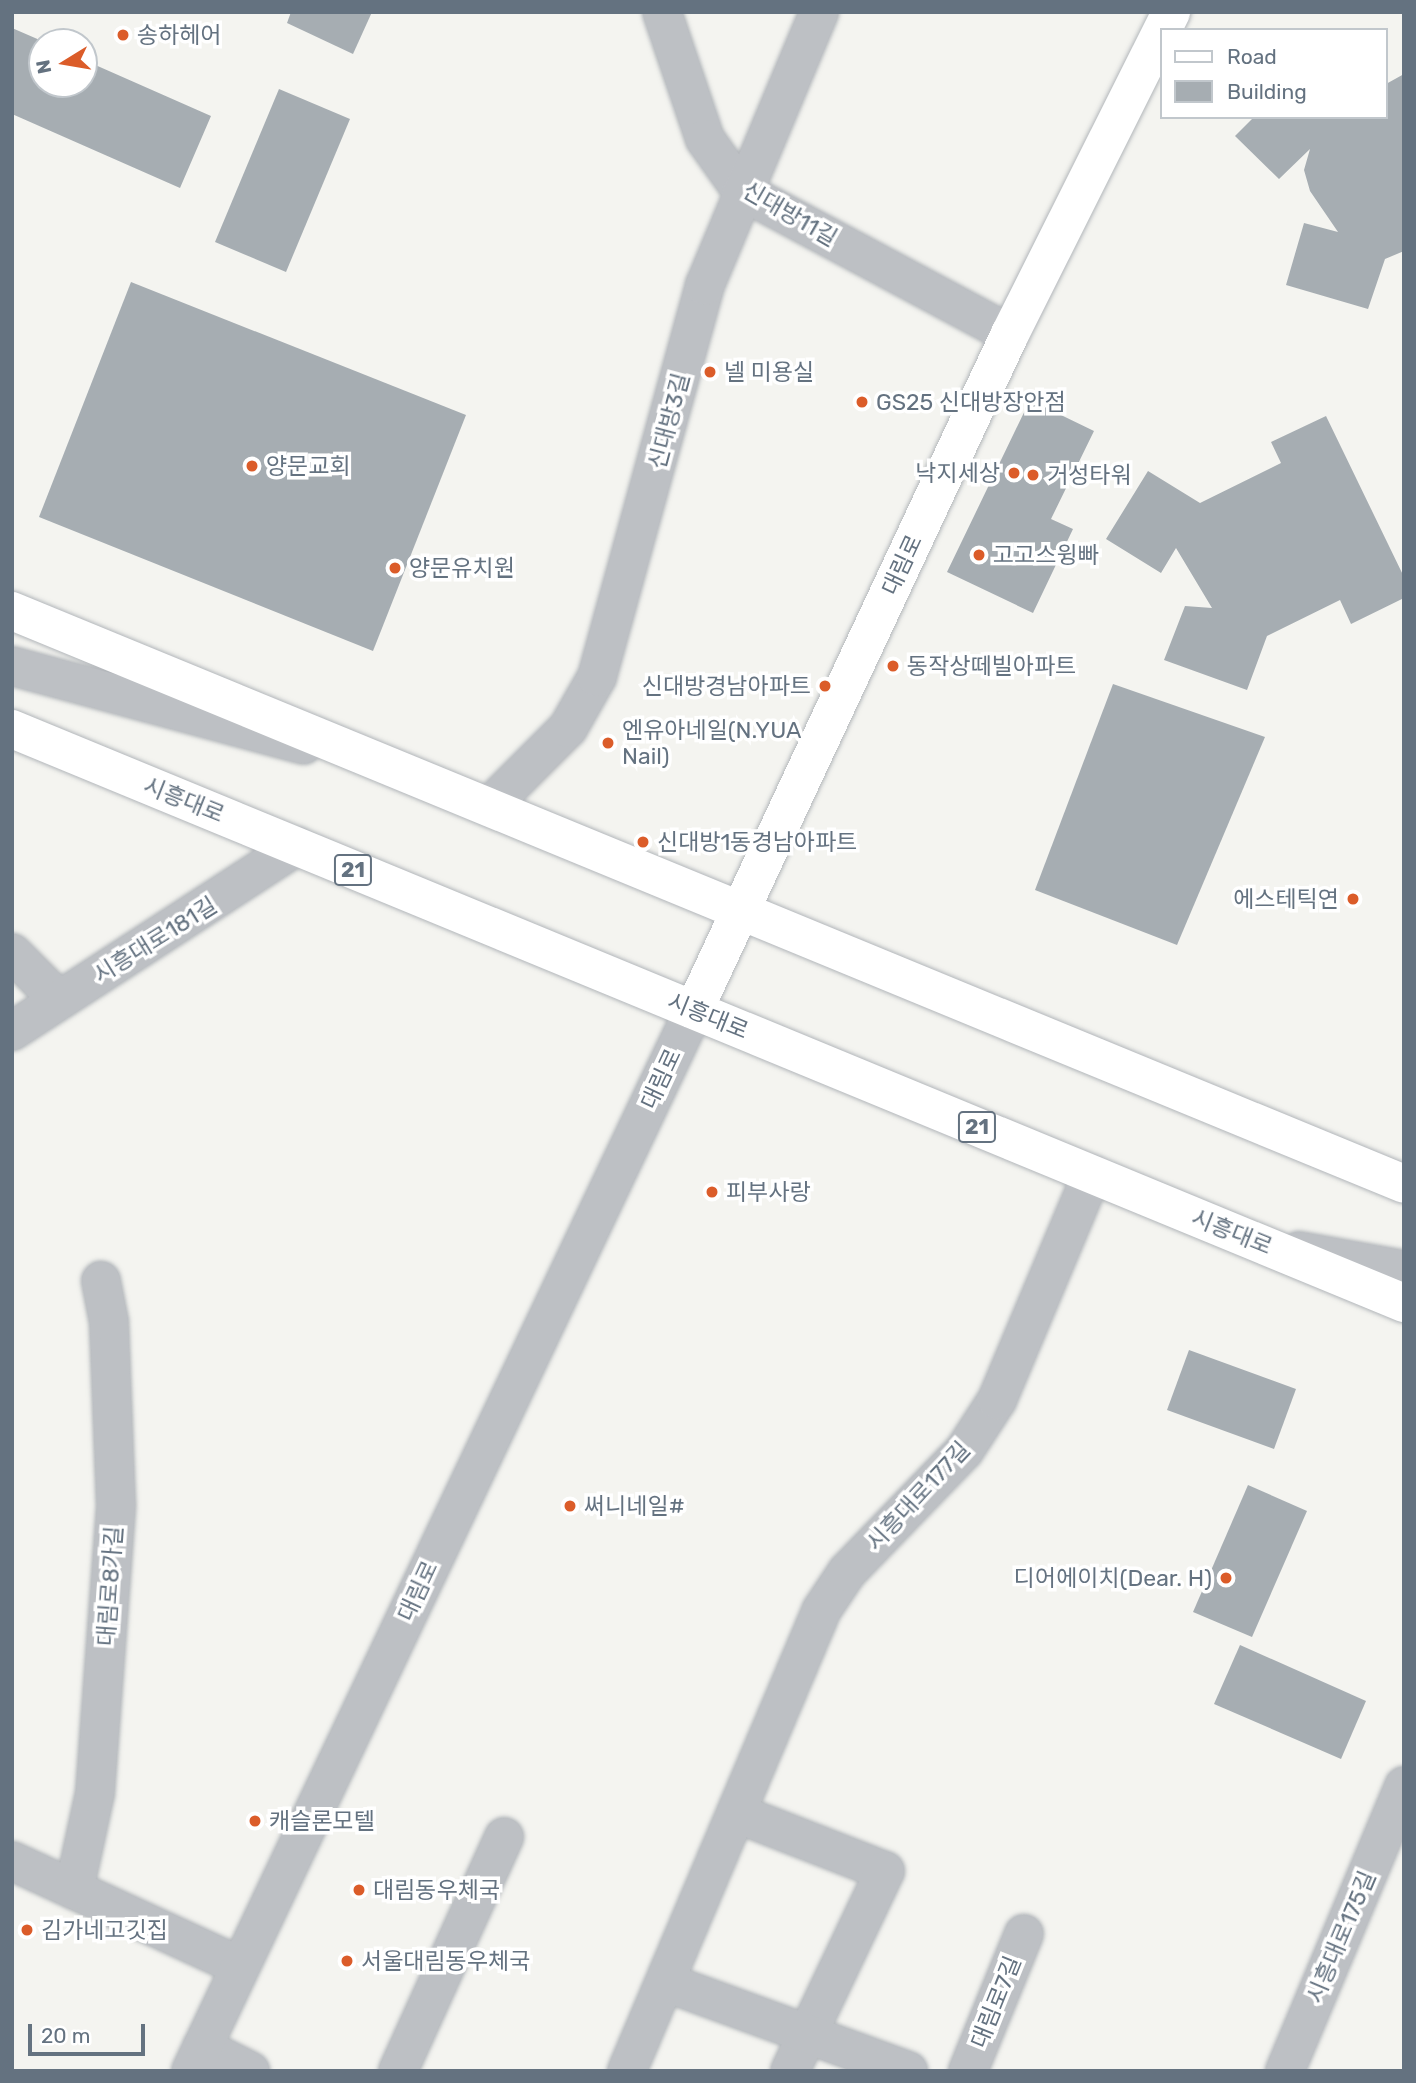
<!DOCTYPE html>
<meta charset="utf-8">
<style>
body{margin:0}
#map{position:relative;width:1416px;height:2083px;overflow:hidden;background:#f4f4f0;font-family:Rubik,"Noto Sans KR",sans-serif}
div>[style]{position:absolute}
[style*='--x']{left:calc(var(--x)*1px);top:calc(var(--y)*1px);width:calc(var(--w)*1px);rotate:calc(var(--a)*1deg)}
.building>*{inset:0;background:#a6adb2}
.roads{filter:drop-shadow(0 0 2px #b2b6ba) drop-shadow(0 0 2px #b2b6ba)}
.minor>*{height:38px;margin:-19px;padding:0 19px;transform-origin:19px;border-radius:19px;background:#bdc0c4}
.major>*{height:38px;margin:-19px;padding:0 19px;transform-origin:19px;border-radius:19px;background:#fff}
.dots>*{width:19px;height:19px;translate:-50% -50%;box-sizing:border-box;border:4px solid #fff;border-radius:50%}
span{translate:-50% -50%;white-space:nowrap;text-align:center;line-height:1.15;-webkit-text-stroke:7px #fff;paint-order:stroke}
.shield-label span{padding:2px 5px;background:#fff;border:2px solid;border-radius:5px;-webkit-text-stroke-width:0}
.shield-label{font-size:21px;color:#647280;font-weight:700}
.poi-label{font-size:23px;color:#647280}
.left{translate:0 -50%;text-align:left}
.right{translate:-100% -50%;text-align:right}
.street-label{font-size:23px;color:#647280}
.frame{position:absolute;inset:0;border:14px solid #647280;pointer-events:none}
.legend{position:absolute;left:1160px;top:28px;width:228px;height:91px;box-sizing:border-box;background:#fff;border:2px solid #c1c7cc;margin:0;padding:9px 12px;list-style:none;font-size:21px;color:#647280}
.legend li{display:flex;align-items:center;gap:14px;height:35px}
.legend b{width:35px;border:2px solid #c1c7cc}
.north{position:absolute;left:28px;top:28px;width:70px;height:70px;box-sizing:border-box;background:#fff;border:2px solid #c1c7cc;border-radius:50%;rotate:259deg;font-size:19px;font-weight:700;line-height:28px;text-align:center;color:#647280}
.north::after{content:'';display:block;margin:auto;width:24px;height:32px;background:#db5c29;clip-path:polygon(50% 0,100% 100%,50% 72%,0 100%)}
.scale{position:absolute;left:28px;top:2024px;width:117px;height:32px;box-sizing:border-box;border:4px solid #647280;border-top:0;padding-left:9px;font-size:21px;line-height:24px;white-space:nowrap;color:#647280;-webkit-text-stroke:5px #fff;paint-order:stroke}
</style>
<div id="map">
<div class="building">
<i style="clip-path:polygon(291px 12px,372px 12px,353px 54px,287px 23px)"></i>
<i style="clip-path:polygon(12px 28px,42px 41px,42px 84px,84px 84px,84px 60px,211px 116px,180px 188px,12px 114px)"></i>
<i style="clip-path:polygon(1404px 74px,1404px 251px,1385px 259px,1368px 309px,1286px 285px,1304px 223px,1338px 232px,1310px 191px,1304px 170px,1310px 149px,1279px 179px,1235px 136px,1254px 117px,1386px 117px,1386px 84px)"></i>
<i style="clip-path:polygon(279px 89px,350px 119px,286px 272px,215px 242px)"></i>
<i style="clip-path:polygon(131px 282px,466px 415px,373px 651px,39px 517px)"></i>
<i style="clip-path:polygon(1030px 400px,1094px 431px,1051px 519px,1073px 529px,1033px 613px,947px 572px)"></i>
<i style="clip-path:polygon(1326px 416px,1404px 577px,1404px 598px,1351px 624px,1340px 600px,1267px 636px,1247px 690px,1164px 660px,1185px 606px,1212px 608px,1176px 548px,1161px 573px,1106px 539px,1148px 471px,1200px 503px,1281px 463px,1271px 442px)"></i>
<i style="clip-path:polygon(1113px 684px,1265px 737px,1177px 945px,1035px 890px)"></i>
<i style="clip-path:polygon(1189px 1350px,1296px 1389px,1274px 1449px,1167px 1410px)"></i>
<i style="clip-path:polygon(1248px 1485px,1307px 1511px,1252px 1637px,1193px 1612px)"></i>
<i style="clip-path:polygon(1240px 1645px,1366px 1701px,1341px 1759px,1214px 1704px)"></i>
</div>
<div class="roads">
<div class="minor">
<i style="--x:662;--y:12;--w:134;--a:71.3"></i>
<i style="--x:705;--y:139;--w:64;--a:54.6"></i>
<i style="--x:742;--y:191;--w:304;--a:28.1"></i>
<i style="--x:12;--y:666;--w:302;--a:15.1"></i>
<i style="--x:489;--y:807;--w:112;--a:-45"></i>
<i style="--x:568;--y:728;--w:59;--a:-60.4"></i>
<i style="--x:597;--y:677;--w:407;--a:-74.6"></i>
<i style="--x:705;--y:285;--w:296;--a:-67.3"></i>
<i style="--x:12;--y:953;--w:66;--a:45"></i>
<i style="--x:12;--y:1031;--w:340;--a:-33"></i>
<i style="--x:1299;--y:1251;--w:107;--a:10.3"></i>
<i style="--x:736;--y:1813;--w:160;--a:21.3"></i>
<i style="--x:885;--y:1871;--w:221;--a:115.4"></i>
<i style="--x:12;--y:1861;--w:250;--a:24.8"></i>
<i style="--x:74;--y:1890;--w:99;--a:-77.8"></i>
<i style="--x:95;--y:1793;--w:289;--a:-85.8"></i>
<i style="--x:116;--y:1505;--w:183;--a:-92.2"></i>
<i style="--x:109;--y:1322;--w:42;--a:-101"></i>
<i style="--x:665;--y:1982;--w:259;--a:20.1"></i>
<i style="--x:202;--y:2047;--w:54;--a:26.6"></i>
<i style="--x:191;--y:2071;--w:1174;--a:-64.64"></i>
<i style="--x:398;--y:2071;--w:257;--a:-65.6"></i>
<i style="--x:627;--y:2071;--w:499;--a:-67.1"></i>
<i style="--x:821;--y:1611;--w:47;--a:-56.3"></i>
<i style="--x:847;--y:1572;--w:168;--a:-46"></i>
<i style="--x:964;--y:1451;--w:61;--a:-57.1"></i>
<i style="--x:997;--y:1400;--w:245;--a:-67.2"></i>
<i style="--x:968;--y:2071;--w:148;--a:-67.8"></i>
<i style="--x:1285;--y:2071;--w:309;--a:-67.3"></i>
</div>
<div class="major">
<i style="--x:12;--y:611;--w:1505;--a:22.37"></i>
<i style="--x:12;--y:729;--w:1506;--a:22.41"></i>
<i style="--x:694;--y:1010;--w:746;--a:-64.95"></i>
<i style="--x:1010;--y:334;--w:360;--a:-63.4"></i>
</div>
</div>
<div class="dots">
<i style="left:123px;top:35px;background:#db5c29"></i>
<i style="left:710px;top:372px;background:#db5c29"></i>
<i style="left:862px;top:402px;background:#db5c29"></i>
<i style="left:252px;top:466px;background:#db5c29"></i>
<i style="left:1014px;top:473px;background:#db5c29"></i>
<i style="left:1033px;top:475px;background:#db5c29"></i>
<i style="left:979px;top:555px;background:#db5c29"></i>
<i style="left:395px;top:568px;background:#db5c29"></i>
<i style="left:893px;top:666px;background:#db5c29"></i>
<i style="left:825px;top:686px;background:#db5c29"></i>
<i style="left:608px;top:743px;background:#db5c29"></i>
<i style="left:643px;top:842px;background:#db5c29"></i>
<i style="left:1353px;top:899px;background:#db5c29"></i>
<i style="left:712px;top:1192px;background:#db5c29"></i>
<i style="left:570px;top:1506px;background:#db5c29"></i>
<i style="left:1226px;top:1578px;background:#db5c29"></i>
<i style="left:255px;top:1821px;background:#db5c29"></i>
<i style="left:359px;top:1890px;background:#db5c29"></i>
<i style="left:27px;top:1930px;background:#db5c29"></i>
<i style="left:347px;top:1961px;background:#db5c29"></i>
</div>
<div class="shield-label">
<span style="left:353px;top:870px">21</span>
<span style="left:977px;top:1127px">21</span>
</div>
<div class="poi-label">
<span class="left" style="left:137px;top:35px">송하헤어</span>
<span class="left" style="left:724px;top:372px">넬 미용실</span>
<span class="left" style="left:876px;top:402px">GS25 신대방장안점</span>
<span class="left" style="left:266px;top:466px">양문교회</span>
<span class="right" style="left:1000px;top:473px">낙지세상</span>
<span class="left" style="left:1047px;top:475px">거성타워</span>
<span class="left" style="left:993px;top:555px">고고스윙빠</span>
<span class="left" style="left:409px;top:568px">양문유치원</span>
<span class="left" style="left:907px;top:666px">동작상떼빌아파트</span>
<span class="right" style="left:811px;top:686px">신대방경남아파트</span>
<span class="left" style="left:622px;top:743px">엔유아네일(N.YUA<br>Nail)</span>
<span class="left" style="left:657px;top:842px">신대방1동경남아파트</span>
<span class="right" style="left:1339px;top:899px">에스테틱연</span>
<span class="left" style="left:726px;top:1192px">피부사랑</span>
<span class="left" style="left:584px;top:1506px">써니네일#</span>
<span class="right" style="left:1212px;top:1578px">디어에이치(Dear. H)</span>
<span class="left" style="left:269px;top:1821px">캐슬론모텔</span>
<span class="left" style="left:373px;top:1890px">대림동우체국</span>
<span class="left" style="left:41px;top:1930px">김가네고깃집</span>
<span class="left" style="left:361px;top:1961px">서울대림동우체국</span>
</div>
<div class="street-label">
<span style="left:790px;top:214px;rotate:30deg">신대방11길</span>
<span style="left:669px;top:421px;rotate:-75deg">신대방3길</span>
<span style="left:902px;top:565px;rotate:-65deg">대림로</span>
<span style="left:184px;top:800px;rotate:22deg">시흥대로</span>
<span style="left:155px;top:940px;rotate:-32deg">시흥대로181길</span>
<span style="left:708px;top:1016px;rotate:22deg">시흥대로</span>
<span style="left:661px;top:1079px;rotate:-65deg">대림로</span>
<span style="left:1232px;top:1232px;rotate:22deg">시흥대로</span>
<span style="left:918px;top:1496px;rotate:-47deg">시흥대로177길</span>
<span style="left:110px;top:1586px;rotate:-86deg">대림로8가길</span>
<span style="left:418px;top:1591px;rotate:-65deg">대림로</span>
<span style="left:1341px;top:1937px;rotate:-67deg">시흥대로175길</span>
<span style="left:996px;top:2002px;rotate:-68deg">대림로7길</span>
</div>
<div class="frame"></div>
<ul class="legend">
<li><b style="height:9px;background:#fff"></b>Road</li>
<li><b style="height:19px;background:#a6adb2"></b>Building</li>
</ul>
<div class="north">N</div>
<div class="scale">20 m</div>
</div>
